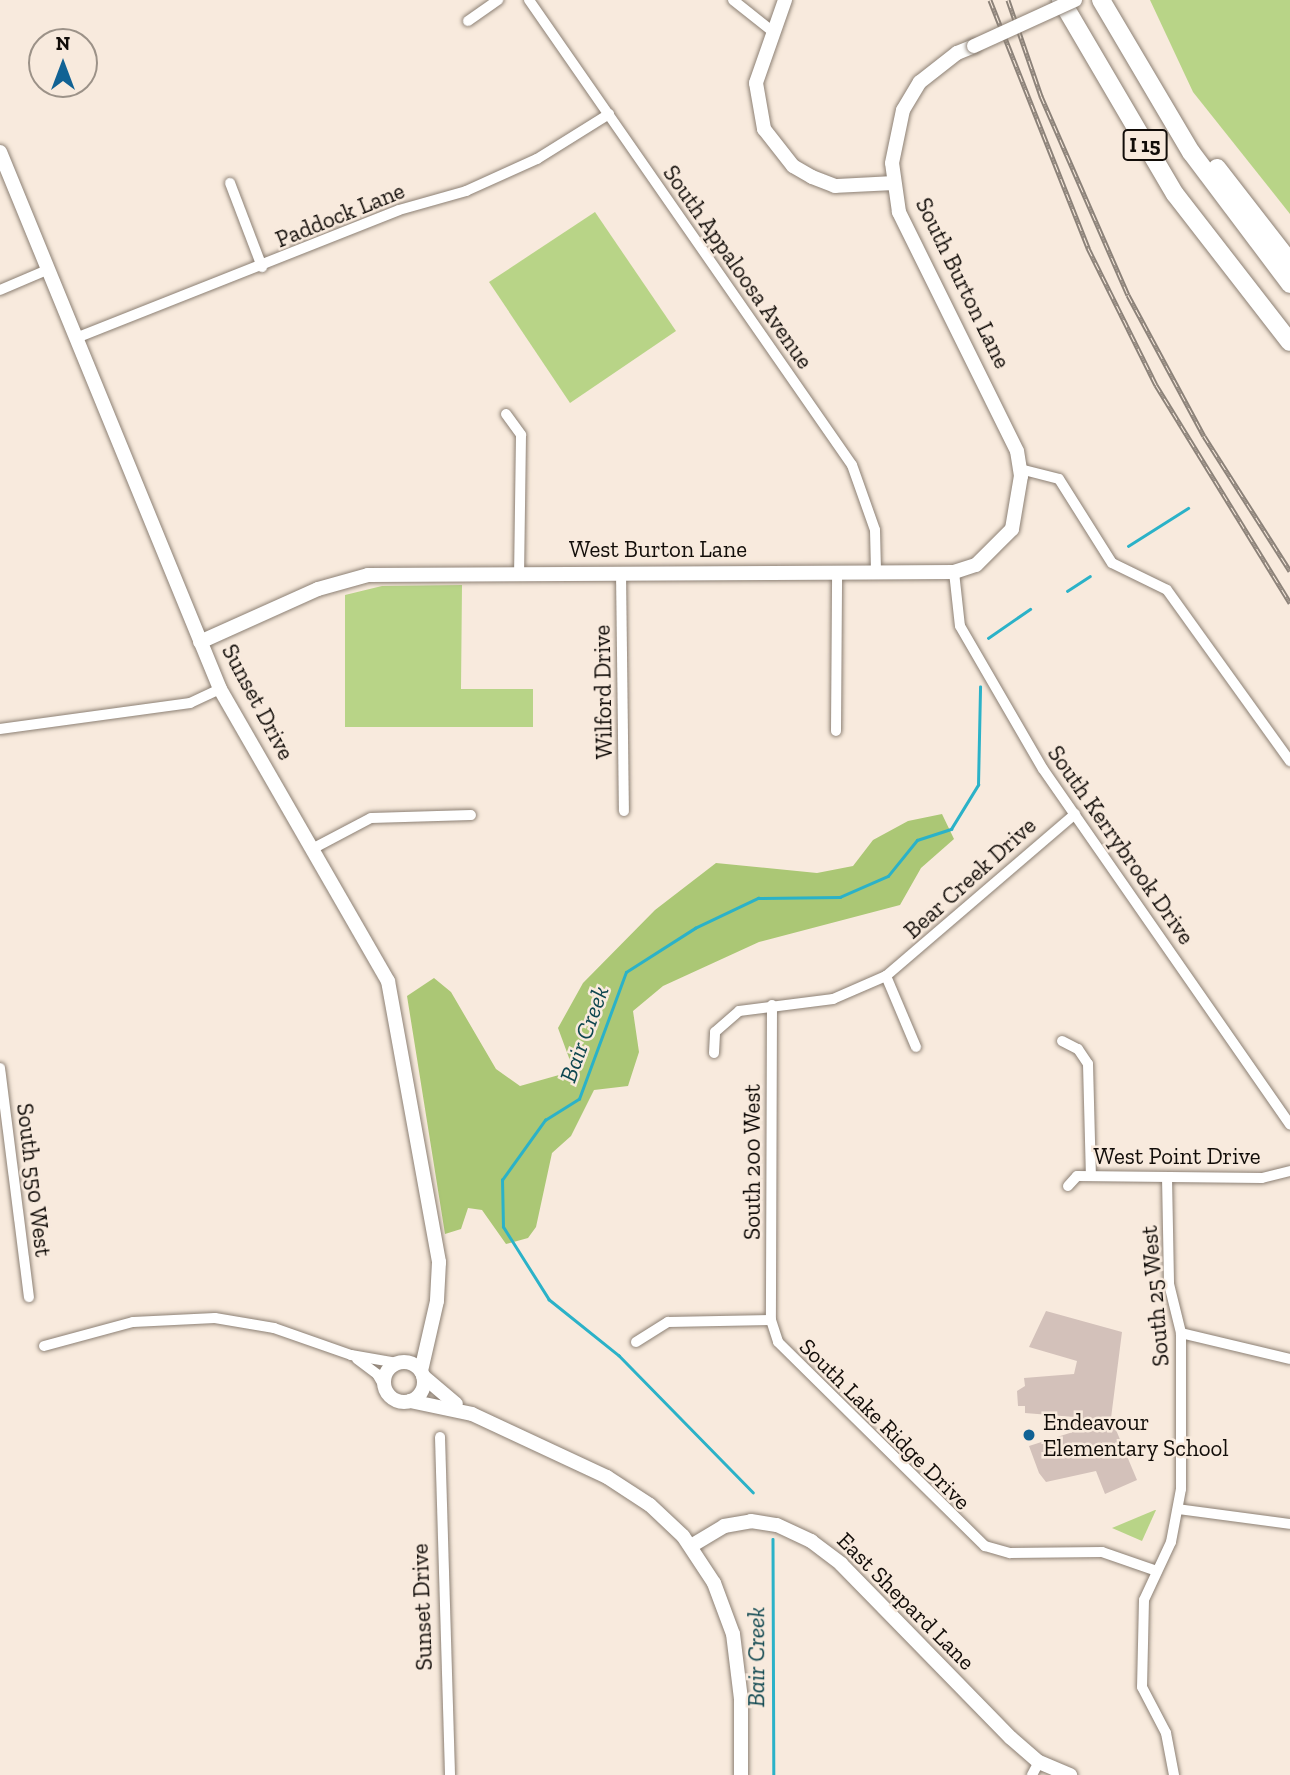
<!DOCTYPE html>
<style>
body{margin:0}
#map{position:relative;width:1290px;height:1775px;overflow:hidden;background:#f8eadd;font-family:"Zilla Slab",serif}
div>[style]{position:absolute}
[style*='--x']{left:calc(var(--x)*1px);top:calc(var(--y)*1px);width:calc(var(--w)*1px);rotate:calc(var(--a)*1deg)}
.green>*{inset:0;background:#b8d487}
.forest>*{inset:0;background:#abc775}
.stream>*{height:2.5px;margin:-1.25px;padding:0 1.25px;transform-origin:1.25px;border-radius:1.25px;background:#2bb2c8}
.building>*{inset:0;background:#d3c1ba}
.roads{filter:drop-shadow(0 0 2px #8c8074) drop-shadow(0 0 2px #8c8074)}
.street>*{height:10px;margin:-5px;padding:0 5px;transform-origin:5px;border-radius:5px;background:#fff}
.secondary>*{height:14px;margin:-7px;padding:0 7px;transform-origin:7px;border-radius:7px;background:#fff}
.secondary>.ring{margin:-7px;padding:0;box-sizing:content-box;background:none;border:14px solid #fff;border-radius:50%}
.highway>*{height:18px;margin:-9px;padding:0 9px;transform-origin:9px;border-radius:9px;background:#fff}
.rail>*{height:5px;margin-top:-2.5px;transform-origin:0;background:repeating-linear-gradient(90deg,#f8eadd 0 8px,#8c8279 0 16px);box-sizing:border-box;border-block:2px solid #8c8279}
.bridges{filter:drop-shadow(0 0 2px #8c8074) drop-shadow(0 0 2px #8c8074)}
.secondary-bridge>*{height:14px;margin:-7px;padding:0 7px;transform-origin:7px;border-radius:7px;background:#fff}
.dots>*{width:19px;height:19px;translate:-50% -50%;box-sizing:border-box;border:4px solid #f8eadd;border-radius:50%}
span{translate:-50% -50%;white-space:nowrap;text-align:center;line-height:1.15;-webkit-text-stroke:5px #f8eadd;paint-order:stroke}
.shield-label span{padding:2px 5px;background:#f8eadd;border:2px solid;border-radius:5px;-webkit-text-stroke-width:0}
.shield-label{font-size:21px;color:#120d09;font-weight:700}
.street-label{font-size:23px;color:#120d09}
.poi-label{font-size:23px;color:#120d09}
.left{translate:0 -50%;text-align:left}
.water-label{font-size:24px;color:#0d464f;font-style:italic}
.north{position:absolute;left:28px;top:28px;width:70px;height:70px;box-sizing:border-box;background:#f8eadd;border:2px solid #9c9288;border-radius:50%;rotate:0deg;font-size:19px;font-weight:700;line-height:28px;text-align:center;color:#120d09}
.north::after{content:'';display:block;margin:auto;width:24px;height:32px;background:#116294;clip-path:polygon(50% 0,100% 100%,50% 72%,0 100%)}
</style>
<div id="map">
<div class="green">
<i style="clip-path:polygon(1150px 0,1290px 0,1290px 214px,1193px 92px)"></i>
<i style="clip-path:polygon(595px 212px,676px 331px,570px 403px,489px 282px)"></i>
<i style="clip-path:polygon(462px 585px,461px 689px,533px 689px,533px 727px,345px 727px,345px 595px,382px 586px)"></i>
<i style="clip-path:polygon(1156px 1510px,1142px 1541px,1112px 1528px,1155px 1510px)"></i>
</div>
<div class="forest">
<i style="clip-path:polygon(942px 814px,954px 839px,921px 868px,900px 905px,759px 942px,663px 986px,633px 1011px,639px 1052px,628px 1086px,594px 1090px,571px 1136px,552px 1153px,536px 1227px,528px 1238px,506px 1244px,482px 1210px,468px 1208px,461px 1229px,445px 1234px,407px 996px,434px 978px,451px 992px,496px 1069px,520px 1086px,559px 1075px,572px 1066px,558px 1028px,583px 983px,655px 910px,716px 863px,817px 873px,853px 866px,873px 840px,908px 821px)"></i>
</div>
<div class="stream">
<i style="--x:1128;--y:546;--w:71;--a:-32.3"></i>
<i style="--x:1067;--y:591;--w:27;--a:-33"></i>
<i style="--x:988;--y:638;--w:51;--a:-34.6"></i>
<i style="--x:753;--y:1493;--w:192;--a:-134.4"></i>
<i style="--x:619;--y:1356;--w:90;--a:-141.3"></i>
<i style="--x:549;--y:1300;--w:86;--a:-122.2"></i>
<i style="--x:503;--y:1227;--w:47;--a:-91.2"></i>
<i style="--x:502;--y:1180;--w:74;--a:-54.4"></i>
<i style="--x:545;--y:1120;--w:40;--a:-32"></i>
<i style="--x:579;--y:1099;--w:135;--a:-69.7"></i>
<i style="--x:626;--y:972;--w:82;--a:-32.5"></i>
<i style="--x:695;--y:928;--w:70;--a:-25.5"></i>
<i style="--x:758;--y:898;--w:82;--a:-0.7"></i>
<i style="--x:840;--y:897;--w:52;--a:-23.6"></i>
<i style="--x:888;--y:876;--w:46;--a:-51.1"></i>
<i style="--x:917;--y:840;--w:36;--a:-18"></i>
<i style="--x:951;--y:829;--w:52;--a:-58.5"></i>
<i style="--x:978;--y:785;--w:98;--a:-88.8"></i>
<i style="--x:773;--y:1539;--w:236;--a:89.8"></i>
</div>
<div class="building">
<i style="clip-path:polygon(1046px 1311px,1122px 1332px,1111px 1418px,1137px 1480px,1105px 1494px,1096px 1471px,1046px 1482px,1039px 1473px,1029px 1446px,1076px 1431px,1074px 1417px,1025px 1413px,1025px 1406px,1018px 1406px,1017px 1391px,1025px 1386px,1024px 1378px,1074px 1374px,1077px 1361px,1029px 1347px)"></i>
</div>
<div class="roads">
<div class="street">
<i style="--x:529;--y:0;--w:566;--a:55.22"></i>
<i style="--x:852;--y:465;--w:69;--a:70.5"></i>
<i style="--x:875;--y:530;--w:42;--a:88.6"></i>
<i style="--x:733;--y:0;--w:50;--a:38.5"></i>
<i style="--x:468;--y:21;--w:37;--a:-35"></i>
<i style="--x:230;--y:183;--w:90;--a:69.1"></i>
<i style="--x:0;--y:290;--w:51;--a:-23.1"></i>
<i style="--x:76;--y:338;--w:347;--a:-21.6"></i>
<i style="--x:399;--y:210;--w:70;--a:-15.8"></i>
<i style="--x:466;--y:191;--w:78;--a:-24.3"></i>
<i style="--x:537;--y:159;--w:85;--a:-32"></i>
<i style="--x:506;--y:414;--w:26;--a:54"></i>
<i style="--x:521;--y:435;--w:137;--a:90.8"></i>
<i style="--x:1020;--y:469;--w:40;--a:14.4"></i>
<i style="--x:1059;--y:479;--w:99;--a:57.8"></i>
<i style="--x:1112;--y:563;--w:61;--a:26.1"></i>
<i style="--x:1167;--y:590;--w:211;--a:54.3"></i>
<i style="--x:621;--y:572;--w:239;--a:89.3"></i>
<i style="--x:954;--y:572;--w:54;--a:83.7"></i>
<i style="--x:960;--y:626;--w:165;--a:59.9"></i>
<i style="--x:1043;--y:769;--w:433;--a:55.2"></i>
<i style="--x:0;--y:729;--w:192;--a:-7.8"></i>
<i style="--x:190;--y:703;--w:33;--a:-25"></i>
<i style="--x:836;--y:731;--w:159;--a:-89.6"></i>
<i style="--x:314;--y:848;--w:64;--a:-27.8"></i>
<i style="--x:371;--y:818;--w:100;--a:-1.7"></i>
<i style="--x:886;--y:976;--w:77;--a:67.1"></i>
<i style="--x:772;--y:1005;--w:315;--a:90.2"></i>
<i style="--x:771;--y:1320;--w:23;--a:72"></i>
<i style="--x:778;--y:1342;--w:291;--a:44.6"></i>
<i style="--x:985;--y:1546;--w:26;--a:16"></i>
<i style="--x:1010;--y:1553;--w:92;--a:-0.6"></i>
<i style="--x:1102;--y:1552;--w:58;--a:19.1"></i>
<i style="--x:1062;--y:1041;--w:18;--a:27"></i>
<i style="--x:1078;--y:1049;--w:18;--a:56"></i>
<i style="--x:1088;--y:1064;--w:112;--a:88.5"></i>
<i style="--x:714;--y:1053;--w:21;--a:-87"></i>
<i style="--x:715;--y:1032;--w:32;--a:-41"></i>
<i style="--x:739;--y:1011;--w:95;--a:-7.3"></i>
<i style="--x:833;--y:999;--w:58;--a:-23.5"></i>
<i style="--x:886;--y:976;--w:249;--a:-40.6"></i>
<i style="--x:0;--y:1068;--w:231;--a:82.8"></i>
<i style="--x:1167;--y:1177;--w:107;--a:88.9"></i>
<i style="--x:1169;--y:1284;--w:50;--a:76.2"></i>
<i style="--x:1181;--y:1333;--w:156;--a:90"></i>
<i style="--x:1181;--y:1489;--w:54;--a:100.7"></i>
<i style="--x:1171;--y:1542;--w:64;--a:115"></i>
<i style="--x:1144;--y:1600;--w:87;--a:91.3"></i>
<i style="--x:1142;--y:1687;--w:52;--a:62.4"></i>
<i style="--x:1166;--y:1733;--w:43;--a:79.2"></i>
<i style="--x:1068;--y:1186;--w:13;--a:-48"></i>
<i style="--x:1077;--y:1176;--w:185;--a:0.6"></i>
<i style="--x:1262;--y:1178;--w:29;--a:-14"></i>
<i style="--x:1181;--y:1333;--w:112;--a:13.4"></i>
<i style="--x:636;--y:1342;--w:38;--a:-32"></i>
<i style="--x:668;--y:1322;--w:103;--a:-1.1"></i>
<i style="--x:44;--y:1346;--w:92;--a:-15.1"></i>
<i style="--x:133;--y:1322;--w:82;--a:-2.8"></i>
<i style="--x:215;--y:1318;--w:60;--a:9.6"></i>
<i style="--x:274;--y:1328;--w:82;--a:19.3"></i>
<i style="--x:351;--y:1355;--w:48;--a:9.7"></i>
<i style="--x:357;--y:1359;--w:25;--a:37"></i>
<i style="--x:377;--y:1374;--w:16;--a:60"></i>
<i style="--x:440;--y:1437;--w:338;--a:88.3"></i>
<i style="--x:1178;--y:1509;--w:113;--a:7.6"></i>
<i style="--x:1032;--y:1775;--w:15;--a:-62"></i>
</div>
<div class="secondary">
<i style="--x:785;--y:0;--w:88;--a:109.3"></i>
<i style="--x:756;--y:83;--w:47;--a:80.1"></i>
<i style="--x:764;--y:129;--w:47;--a:51.9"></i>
<i style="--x:793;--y:166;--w:22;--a:30"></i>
<i style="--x:812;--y:177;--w:25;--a:21"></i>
<i style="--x:835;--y:186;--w:57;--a:-3"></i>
<i style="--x:0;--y:152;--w:580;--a:67.72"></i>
<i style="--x:220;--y:689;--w:337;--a:60.1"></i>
<i style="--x:388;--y:981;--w:286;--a:79.7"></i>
<i style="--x:439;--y:1262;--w:39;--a:93"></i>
<i style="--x:437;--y:1301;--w:72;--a:102.9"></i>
<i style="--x:200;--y:642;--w:129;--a:-24.2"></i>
<i style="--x:318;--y:589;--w:52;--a:-15.6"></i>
<i style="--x:368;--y:575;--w:586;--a:-0.29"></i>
<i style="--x:954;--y:572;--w:23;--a:-18"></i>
<i style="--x:976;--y:565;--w:51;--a:-45"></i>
<i style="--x:1012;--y:529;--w:54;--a:-80.4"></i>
<i style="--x:1021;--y:476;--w:25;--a:-99"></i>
<i style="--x:1017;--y:451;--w:267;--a:-116.3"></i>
<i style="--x:899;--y:212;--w:49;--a:-98.1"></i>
<i style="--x:892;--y:163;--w:54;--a:-78.3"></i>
<i style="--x:903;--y:110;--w:33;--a:-59"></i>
<i style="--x:920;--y:82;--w:47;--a:-38.1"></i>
<i style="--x:957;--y:53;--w:18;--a:-22"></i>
<i class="ring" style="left:384px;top:1362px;width:26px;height:26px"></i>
<i style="--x:423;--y:1376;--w:43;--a:40.3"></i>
<i style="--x:410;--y:1401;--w:63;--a:11.8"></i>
<i style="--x:472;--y:1414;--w:149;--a:25"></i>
<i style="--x:607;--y:1477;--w:51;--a:33.1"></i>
<i style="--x:650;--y:1505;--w:45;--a:43.2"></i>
<i style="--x:683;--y:1536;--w:56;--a:56.6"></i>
<i style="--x:714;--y:1583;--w:54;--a:69.6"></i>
<i style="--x:733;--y:1634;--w:65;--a:83"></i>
<i style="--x:741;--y:1699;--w:76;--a:90"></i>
<i style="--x:691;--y:1546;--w:39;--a:-31"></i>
<i style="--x:724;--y:1526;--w:27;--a:-10"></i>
<i style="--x:751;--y:1521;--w:26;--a:9"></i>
<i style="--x:777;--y:1525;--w:38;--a:25"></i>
<i style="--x:811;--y:1541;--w:38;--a:37"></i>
<i style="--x:841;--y:1564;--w:243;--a:45.7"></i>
<i style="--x:1011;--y:1738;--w:37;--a:41"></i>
<i style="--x:1039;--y:1762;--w:34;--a:23"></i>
</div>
<div class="highway">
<i style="--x:1061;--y:0;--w:225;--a:59.6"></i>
<i style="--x:1175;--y:194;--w:187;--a:52.2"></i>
<i style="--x:1101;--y:0;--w:177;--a:59.4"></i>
<i style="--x:1191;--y:152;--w:165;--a:53.1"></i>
<i style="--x:1217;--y:168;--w:119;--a:52.2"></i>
</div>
</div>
<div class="rail">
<i style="--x:990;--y:0;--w:267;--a:68.4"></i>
<i style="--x:1088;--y:248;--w:153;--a:63.6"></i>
<i style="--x:1156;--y:385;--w:256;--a:58.4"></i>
<i style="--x:1008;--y:0;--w:102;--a:71"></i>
<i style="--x:1041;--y:96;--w:217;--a:66.4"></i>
<i style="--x:1128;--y:295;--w:160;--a:61.7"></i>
<i style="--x:1204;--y:436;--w:160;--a:57.5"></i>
</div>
<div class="bridges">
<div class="secondary-bridge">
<i style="--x:974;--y:46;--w:111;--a:-24.5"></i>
</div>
</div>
<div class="dots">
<i style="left:1029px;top:1435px;background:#116294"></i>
</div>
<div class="shield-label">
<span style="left:1145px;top:145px">I 15</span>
</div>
<div class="street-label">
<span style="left:340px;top:215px;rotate:-22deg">Paddock Lane</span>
<span style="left:738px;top:267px;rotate:55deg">South Appaloosa Avenue</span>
<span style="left:963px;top:283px;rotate:64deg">South Burton Lane</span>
<span style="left:658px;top:549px">West Burton Lane</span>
<span style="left:603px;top:692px;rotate:-91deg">Wilford Drive</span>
<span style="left:258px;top:702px;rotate:62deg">Sunset Drive</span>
<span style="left:1121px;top:845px;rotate:55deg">South Kerrybrook Drive</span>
<span style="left:970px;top:878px;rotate:-42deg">Bear Creek Drive</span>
<span style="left:1177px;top:1156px">West Point Drive</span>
<span style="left:752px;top:1162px;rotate:-90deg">South 200 West</span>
<span style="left:34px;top:1180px;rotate:83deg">South 550 West</span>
<span style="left:1155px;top:1296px;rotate:-95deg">South 25 West</span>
<span style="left:885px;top:1424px;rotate:45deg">South Lake Ridge Drive</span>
<span style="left:906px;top:1601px;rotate:45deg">East Shepard Lane</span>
<span style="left:422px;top:1607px;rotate:-92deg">Sunset Drive</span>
</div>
<div class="poi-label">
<span class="left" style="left:1043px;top:1435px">Endeavour<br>Elementary School</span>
</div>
<div class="water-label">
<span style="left:584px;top:1034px;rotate:-70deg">Bair Creek</span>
<span style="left:756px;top:1657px;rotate:-90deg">Bair Creek</span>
</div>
<div class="north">N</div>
</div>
